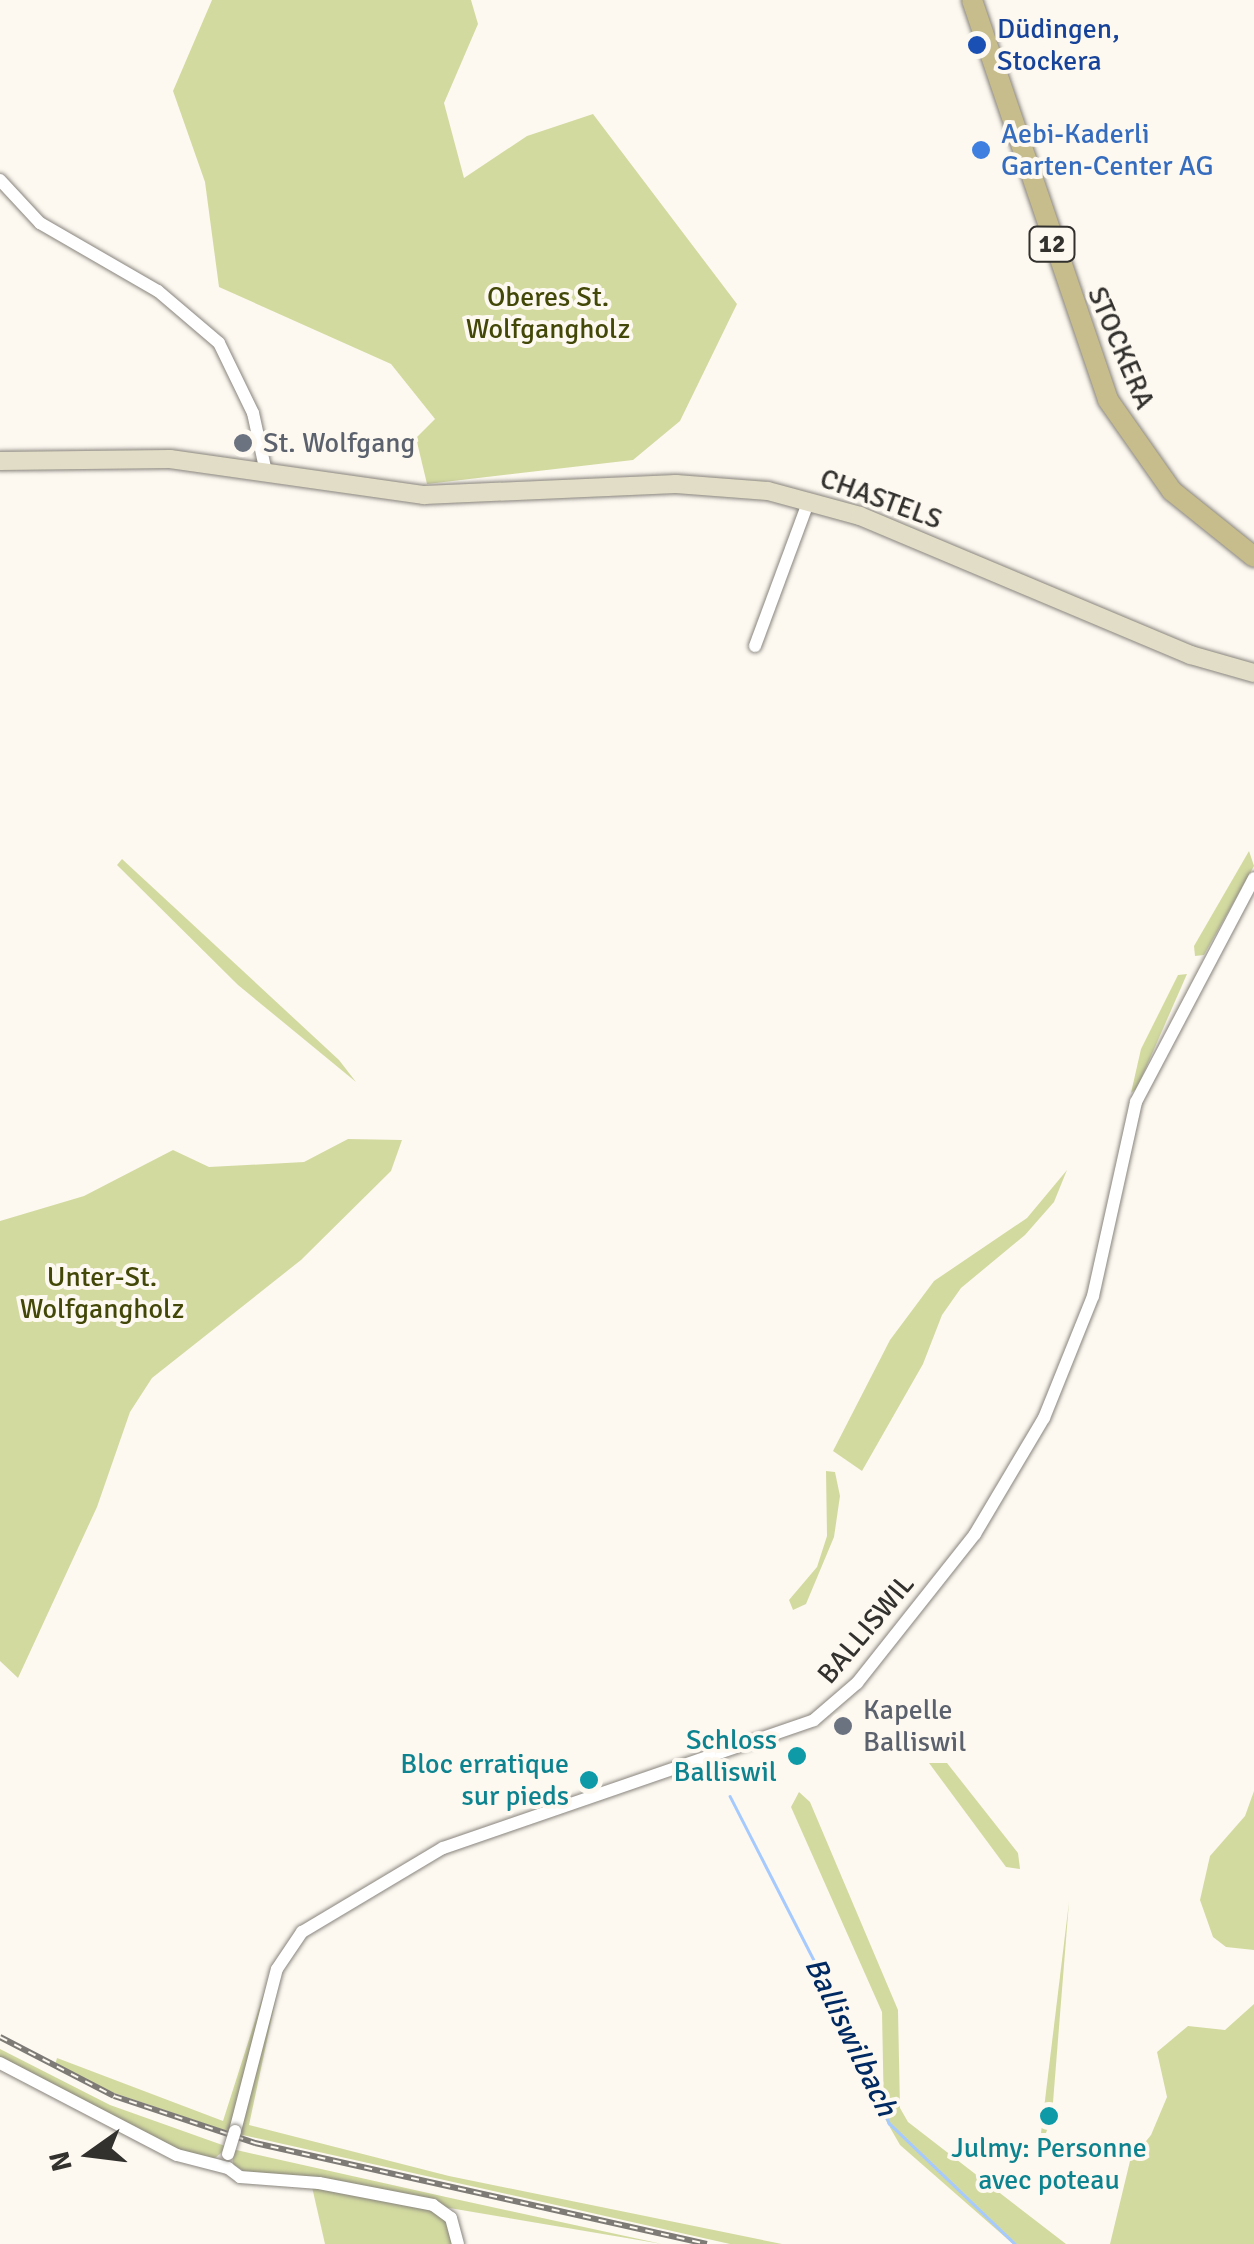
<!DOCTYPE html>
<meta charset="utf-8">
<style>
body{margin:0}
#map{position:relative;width:1254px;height:2244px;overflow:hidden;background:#fdf9f1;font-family:Signika,sans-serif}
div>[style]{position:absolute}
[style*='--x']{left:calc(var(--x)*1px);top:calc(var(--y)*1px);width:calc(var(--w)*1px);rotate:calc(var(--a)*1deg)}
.green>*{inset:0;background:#d3daa0}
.stream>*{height:2.5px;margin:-1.25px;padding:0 1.25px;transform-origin:1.25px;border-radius:1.25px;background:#a6cafe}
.roads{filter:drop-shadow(0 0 2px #88847d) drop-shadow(0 0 2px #88847d)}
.minor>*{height:12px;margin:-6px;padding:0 6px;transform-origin:6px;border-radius:6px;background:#fff}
.secondary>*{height:18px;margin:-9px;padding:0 9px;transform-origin:9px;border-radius:9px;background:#e2ddc6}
.primary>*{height:20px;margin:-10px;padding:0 10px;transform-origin:10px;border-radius:10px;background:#c6bc8c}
.rail>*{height:6px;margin-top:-3px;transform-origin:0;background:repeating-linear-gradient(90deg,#fdf9f1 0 8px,#7e7b76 0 16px);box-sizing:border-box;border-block:2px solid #7e7b76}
.bridges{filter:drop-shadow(0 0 2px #88847d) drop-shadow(0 0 2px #88847d)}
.minor-bridge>*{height:12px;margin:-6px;padding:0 6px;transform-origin:6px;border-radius:6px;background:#fff}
.dots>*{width:28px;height:28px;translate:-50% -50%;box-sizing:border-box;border:5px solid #fdf9f1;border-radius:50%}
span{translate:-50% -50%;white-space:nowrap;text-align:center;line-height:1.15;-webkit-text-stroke:8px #fdf9f1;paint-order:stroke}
.shield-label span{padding:2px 8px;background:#fdf9f1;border:2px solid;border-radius:8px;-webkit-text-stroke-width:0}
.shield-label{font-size:25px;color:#33312e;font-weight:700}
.transit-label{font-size:28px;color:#164399}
.left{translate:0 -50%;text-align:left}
.shop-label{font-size:28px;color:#366cbe}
.park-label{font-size:28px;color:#434707}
.street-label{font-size:28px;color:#33312e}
.worship-label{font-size:28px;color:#5b616d}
.culture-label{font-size:28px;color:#0d838f}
.right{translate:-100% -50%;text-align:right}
.water-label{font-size:30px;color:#012a62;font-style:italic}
.north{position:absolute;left:40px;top:2104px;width:100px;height:100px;-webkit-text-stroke:8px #fdf9f1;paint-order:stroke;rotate:256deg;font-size:28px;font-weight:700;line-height:40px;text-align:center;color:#33312e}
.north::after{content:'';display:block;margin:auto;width:35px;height:45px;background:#33312e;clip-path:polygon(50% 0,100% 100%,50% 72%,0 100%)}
</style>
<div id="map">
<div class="green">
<i style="clip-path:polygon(212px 0,471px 0,478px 24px,444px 103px,464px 178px,527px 136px,593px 114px,737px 304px,680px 421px,633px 460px,427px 484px,416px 438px,435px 419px,391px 364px,219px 287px,205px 182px,173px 91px)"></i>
<i style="clip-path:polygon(1249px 851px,1254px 866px,1204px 955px,1195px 956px,1194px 946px)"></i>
<i style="clip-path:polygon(122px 859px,339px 1060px,356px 1082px,238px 985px,117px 865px)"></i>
<i style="clip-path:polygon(1187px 974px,1137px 1088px,1131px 1093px,1141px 1049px,1178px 975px)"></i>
<i style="clip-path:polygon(348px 1139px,402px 1140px,391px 1171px,301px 1260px,152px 1378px,130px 1412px,97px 1507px,18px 1678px,0 1661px,0 1221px,84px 1196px,173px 1150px,209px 1167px,304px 1162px)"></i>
<i style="clip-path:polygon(1067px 1170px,1054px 1202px,1025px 1235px,961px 1288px,942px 1315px,923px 1364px,862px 1471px,833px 1451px,890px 1340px,934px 1281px,1027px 1218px)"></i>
<i style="clip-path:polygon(826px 1471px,835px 1472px,840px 1496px,834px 1537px,806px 1604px,793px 1610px,789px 1600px,817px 1567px,827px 1536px)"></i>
<i style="clip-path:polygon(929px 1763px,947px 1763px,1018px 1853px,1020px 1869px,1006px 1867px)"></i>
<i style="clip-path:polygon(1254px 1791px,1254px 1950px,1226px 1947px,1213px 1937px,1200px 1900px,1210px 1856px,1245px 1816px)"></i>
<i style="clip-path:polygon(799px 1792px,810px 1802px,898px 2010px,900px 2108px,908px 2122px,1066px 2244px,1013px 2244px,900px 2145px,884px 2117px,882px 2012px,791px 1807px)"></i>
<i style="clip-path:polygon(1069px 1902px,1052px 2115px,1046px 2133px,1041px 2133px)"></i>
<i style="clip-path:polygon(284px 1960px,249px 2125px,449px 2176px,782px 2244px,730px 2244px,238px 2134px)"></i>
<i style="clip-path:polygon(267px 1983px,230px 2132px,114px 2093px,55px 2065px,57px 2058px,223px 2121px)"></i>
<i style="clip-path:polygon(1254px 2004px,1254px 2244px,1110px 2244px,1130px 2161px,1151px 2135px,1167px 2097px,1157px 2052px,1188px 2026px,1225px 2030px)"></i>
<i style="clip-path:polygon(0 2049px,110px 2105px,228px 2147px,208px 2164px,0 2060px)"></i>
<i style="clip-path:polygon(232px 2149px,446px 2197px,662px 2244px,248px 2174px,233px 2164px)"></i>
<i style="clip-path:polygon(312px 2187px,430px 2209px,445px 2219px,452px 2244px,325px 2244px)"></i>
</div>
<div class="stream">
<i style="--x:730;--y:1796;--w:303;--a:62.9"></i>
<i style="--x:868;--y:2066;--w:61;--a:69.8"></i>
<i style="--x:889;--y:2123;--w:175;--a:43.8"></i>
</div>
<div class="roads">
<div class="minor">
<i style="--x:0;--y:180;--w:59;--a:47.1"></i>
<i style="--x:40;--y:223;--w:136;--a:30"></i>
<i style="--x:158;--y:291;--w:80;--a:40.4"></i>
<i style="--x:219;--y:343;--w:78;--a:64.1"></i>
<i style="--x:253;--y:413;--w:60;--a:77.6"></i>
<i style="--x:755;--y:646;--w:156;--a:-69.7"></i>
<i style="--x:0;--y:2063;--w:199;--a:27.5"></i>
<i style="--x:177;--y:2155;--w:53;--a:14.3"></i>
<i style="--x:235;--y:2131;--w:167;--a:-75.5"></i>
<i style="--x:277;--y:1969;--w:45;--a:-56"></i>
<i style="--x:302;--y:1932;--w:164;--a:-30.8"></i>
<i style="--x:443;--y:1848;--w:392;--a:-19"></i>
<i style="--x:814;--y:1720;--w:57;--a:-40.7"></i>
<i style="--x:857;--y:1683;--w:190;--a:-51.6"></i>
<i style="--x:975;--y:1534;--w:135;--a:-59.3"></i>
<i style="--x:1044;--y:1418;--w:131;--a:-68.1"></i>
<i style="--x:1093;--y:1296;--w:199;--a:-77.5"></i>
<i style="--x:1136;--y:1102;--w:253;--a:-62.2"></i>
<i style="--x:228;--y:2168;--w:15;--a:37"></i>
<i style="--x:240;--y:2177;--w:79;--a:4.3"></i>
<i style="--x:319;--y:2183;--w:116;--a:10.9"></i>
<i style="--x:433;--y:2205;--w:22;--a:36"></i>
<i style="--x:451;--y:2218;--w:27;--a:75"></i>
</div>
<div class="secondary">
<i style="--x:0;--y:461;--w:170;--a:-0.7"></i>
<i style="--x:170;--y:459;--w:257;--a:8.1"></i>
<i style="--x:424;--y:495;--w:252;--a:-2.5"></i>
<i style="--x:676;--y:484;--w:92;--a:4.4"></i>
<i style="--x:768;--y:491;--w:95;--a:15.2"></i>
<i style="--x:860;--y:516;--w:359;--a:22.8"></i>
<i style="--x:1191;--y:655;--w:66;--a:15.9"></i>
</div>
<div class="primary">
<i style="--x:972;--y:0;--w:422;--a:71.2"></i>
<i style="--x:1108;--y:400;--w:111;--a:54.9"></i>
<i style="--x:1172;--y:491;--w:105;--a:38.8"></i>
</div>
</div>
<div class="rail">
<i style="--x:0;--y:2037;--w:128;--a:27.4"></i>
<i style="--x:114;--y:2096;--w:149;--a:18.4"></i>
<i style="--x:255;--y:2143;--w:463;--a:12.6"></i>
</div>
<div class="bridges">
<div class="minor-bridge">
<i style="--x:228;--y:2154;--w:24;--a:-73"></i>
</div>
</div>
<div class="dots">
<i style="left:977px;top:45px;background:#1a4fb4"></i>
<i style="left:981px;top:150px;background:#3f7fe0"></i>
<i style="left:243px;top:443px;background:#6b7280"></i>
<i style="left:843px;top:1726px;background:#6b7280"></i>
<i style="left:797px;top:1756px;background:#0f9aa8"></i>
<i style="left:589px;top:1780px;background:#0f9aa8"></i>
<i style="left:1049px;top:2116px;background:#0f9aa8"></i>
</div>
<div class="shield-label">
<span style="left:1052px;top:244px">12</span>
</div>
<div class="transit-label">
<span class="left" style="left:997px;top:45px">Düdingen,<br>Stockera</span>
</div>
<div class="shop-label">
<span class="left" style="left:1001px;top:150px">Aebi-Kaderli<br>Garten-Center AG</span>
</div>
<div class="park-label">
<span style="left:548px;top:313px">Oberes St.<br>Wolfgangholz</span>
<span style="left:102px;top:1293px">Unter-St.<br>Wolfgangholz</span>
</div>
<div class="street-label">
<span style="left:1121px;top:348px;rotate:67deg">STOCKERA</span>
<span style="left:881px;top:499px;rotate:20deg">CHASTELS</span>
<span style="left:866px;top:1629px;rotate:-50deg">BALLISWIL</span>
</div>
<div class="worship-label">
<span class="left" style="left:263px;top:443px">St. Wolfgang</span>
<span class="left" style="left:863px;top:1726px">Kapelle<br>Balliswil</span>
</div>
<div class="culture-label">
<span class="right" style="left:777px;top:1756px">Schloss<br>Balliswil</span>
<span class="right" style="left:569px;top:1780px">Bloc erratique<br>sur pieds</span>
<span style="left:1049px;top:2164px">Julmy: Personne<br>avec poteau</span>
</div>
<div class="water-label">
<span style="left:850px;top:2037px;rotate:64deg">Balliswilbach</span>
</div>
<div class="north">N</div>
</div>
